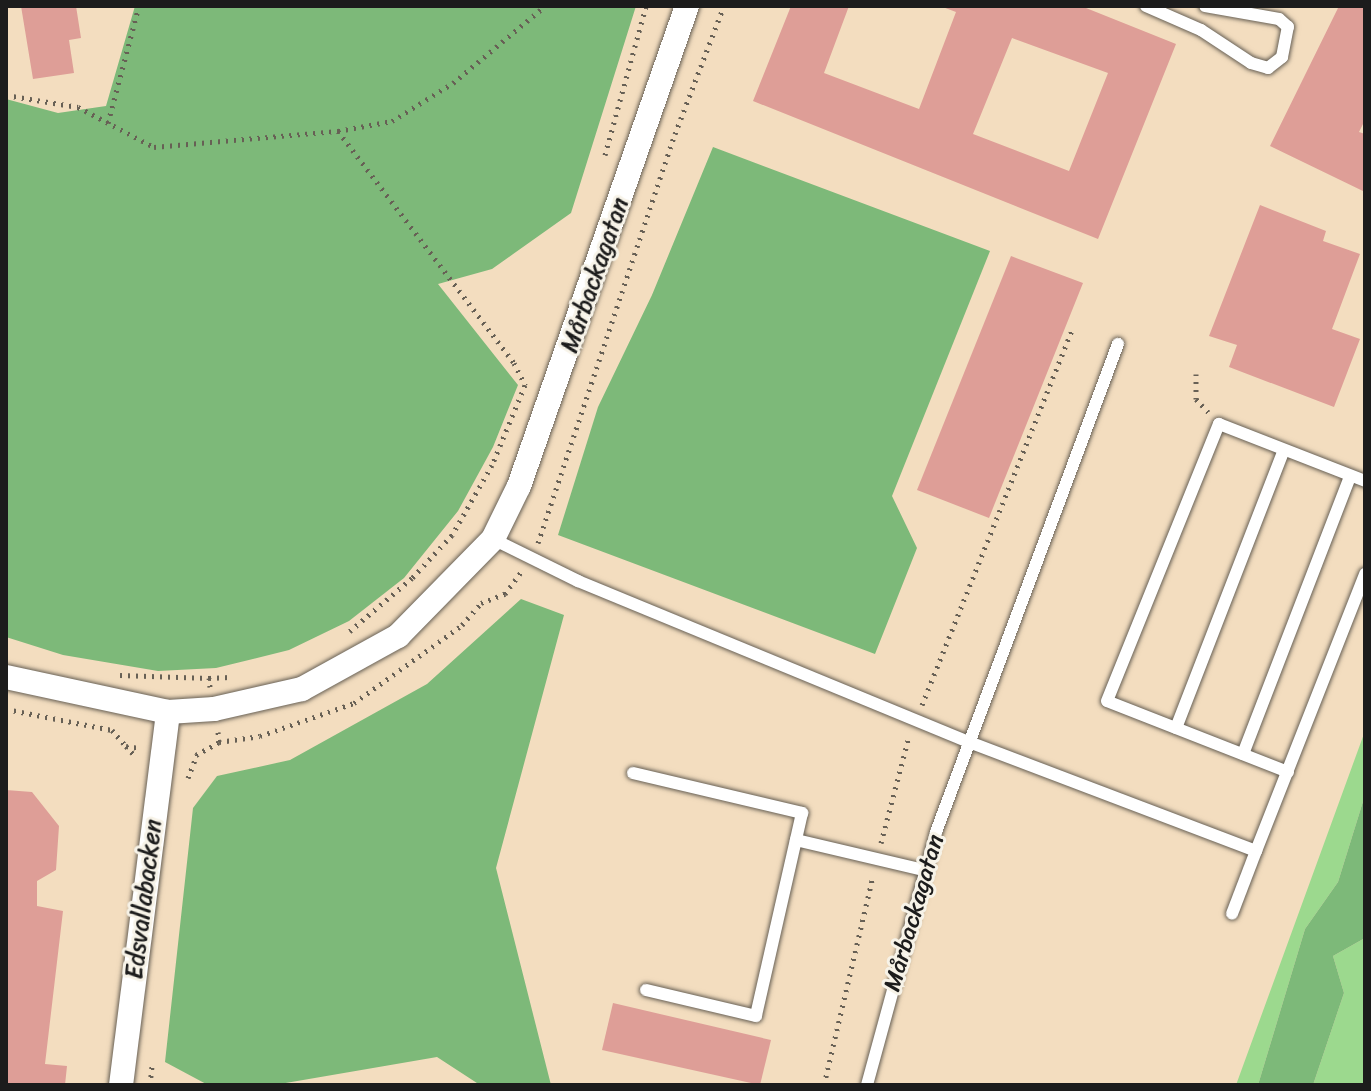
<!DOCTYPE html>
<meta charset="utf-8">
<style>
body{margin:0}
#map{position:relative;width:1371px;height:1091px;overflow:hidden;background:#f3ddbf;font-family:Sriracha,sans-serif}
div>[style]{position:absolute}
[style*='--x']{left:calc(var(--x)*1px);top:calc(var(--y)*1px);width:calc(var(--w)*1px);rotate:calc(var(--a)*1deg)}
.green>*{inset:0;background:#9cd98e}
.forest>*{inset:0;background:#7db979}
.building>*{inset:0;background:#de9e97}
.path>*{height:5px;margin-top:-2.5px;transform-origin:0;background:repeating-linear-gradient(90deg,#676055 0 2px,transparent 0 8px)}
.roads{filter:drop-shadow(0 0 2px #676055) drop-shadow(0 0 2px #676055)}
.lane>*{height:12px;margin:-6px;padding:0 6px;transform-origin:6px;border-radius:6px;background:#fff}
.street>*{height:24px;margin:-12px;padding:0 12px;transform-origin:12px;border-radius:12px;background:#fff}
span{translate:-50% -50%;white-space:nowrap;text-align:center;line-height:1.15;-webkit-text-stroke:6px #f7f3e8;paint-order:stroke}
.street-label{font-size:24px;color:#1c1c1c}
.frame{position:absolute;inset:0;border:8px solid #1c1c1c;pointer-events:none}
</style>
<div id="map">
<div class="green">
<i style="clip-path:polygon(1365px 731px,1365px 795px,1338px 882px,1305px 929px,1258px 1085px,1236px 1085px)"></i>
<i style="clip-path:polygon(1365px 938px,1365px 1085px,1313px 1085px,1344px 993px,1333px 956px)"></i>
</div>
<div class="forest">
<i style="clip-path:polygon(135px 6px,636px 6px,571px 213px,492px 269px,438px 284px,518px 385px,493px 447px,458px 511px,404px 578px,349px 621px,289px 650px,216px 668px,158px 671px,63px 655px,6px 637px,6px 99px,58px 113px,106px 106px)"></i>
<i style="clip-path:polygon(713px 147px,990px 251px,892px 496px,917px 548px,875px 654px,558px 535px,598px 407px,652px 295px)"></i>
<i style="clip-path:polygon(521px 599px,564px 615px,496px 868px,551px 1085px,480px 1085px,437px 1057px,274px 1085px,208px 1085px,165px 1062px,193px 808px,217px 776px,290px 760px,427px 684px)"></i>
<i style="clip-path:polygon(1365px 795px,1365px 938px,1333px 956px,1344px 993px,1313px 1085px,1258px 1085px,1305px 929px,1338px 882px)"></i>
</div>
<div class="building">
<i style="clip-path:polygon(21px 6px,76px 6px,81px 38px,69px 40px,74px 73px,33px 79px)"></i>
<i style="clip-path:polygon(evenodd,791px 6px,849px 6px,824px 73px,919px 109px,956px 12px,940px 6px,1081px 6px,1176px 44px,1098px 239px,753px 101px,791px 6px,1012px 38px,1108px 73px,1069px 171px,973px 134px,1012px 38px)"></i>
<i style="clip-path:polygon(1339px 6px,1365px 6px,1365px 120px,1359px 132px,1365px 134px,1365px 192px,1270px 146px)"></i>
<i style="clip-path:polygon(1260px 205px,1326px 231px,1323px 241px,1360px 254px,1332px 329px,1360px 339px,1334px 407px,1229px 367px,1237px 345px,1209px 336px)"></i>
<i style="clip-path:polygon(1011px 256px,1083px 283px,989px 518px,917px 490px)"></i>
<i style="clip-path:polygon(6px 790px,32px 792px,59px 826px,56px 870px,37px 881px,37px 906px,63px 911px,45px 1064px,67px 1066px,65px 1085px,6px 1085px)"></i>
<i style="clip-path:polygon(613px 1003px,771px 1040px,760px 1085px,602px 1050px)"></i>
</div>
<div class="path">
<i style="--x:6;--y:95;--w:73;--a:9.5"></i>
<i style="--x:78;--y:107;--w:86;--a:27.8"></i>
<i style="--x:154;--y:147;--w:185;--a:-5"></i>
<i style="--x:338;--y:131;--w:55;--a:-10.5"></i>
<i style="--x:392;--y:121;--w:72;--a:-31.9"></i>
<i style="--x:453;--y:83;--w:120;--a:-39.9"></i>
<i style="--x:108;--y:123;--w:121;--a:-75.2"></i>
<i style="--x:338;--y:131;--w:291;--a:52.8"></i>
<i style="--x:514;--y:363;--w:25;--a:63"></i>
<i style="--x:525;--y:385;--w:87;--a:112.4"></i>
<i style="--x:492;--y:465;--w:81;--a:119.7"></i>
<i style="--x:452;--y:535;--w:59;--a:132.9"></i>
<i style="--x:412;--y:578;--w:82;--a:139.5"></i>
<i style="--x:605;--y:155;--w:155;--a:-74.6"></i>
<i style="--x:1196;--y:374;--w:25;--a:90"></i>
<i style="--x:1196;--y:399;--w:18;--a:47"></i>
<i style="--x:538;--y:543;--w:431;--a:-71.5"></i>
<i style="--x:675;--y:134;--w:137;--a:-69.1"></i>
<i style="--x:120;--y:675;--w:89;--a:1.9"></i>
<i style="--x:210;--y:687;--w:9;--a:-96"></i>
<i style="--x:209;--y:678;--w:21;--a:-3"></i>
<i style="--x:922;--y:705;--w:407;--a:-68.2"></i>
<i style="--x:6;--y:709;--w:108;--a:11.2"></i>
<i style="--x:112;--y:730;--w:21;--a:49"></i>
<i style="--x:126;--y:746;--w:13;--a:9"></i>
<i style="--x:218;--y:732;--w:10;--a:84"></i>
<i style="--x:219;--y:742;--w:41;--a:-8.3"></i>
<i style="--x:260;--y:736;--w:100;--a:-19.3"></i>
<i style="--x:354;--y:703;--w:133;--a:-35.8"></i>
<i style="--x:462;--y:625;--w:29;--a:-49"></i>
<i style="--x:481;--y:603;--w:26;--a:-21"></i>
<i style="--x:505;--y:594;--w:27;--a:-54"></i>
<i style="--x:126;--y:746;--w:15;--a:48"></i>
<i style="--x:196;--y:755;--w:26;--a:-29"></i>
<i style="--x:188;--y:778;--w:25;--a:-69"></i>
<i style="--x:881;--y:843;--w:111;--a:-75.3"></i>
<i style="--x:150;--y:1085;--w:19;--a:-84"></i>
<i style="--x:824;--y:1085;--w:215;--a:-76.8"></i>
</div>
<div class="roads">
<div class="lane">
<i style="--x:1146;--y:6;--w:60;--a:23.6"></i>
<i style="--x:1201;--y:30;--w:60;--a:33.4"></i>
<i style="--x:1251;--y:63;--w:18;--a:16"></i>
<i style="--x:1268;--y:68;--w:18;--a:-38"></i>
<i style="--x:1282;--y:57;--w:31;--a:-79"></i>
<i style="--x:1288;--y:27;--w:12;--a:-138"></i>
<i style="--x:1279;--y:19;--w:75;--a:-170"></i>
<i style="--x:493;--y:539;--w:95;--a:26.3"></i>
<i style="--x:578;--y:581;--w:423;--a:22.4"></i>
<i style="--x:969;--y:742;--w:307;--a:20.8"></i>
<i style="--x:1256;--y:851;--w:67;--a:110.9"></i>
<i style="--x:1176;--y:728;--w:298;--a:-68.8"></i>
<i style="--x:1243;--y:754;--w:298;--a:-68.9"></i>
<i style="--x:1288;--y:772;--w:194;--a:-158.6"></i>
<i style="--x:1107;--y:701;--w:299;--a:-68"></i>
<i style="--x:1219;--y:424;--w:157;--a:21.3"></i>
<i style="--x:633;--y:773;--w:174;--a:13.3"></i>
<i style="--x:802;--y:813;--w:208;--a:102.8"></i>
<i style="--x:756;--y:1016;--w:113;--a:-166.7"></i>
<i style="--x:796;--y:840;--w:131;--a:13.2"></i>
<i style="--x:1256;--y:851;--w:298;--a:-68.5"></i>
<i style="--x:867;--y:1085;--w:262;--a:-74.7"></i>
<i style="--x:936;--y:832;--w:521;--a:-69.55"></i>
</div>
<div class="street">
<i style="--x:6;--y:677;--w:166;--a:12.2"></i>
<i style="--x:168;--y:712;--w:46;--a:-3.7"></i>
<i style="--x:214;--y:709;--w:90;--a:-12.8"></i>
<i style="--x:302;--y:689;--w:110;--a:-28.9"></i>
<i style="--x:398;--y:636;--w:136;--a:-45.6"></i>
<i style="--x:493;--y:539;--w:59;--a:-63.9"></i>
<i style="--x:519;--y:486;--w:509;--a:-70.71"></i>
<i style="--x:121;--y:1085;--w:376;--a:-82.8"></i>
</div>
</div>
<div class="street-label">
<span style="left:595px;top:275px;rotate:-71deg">Mårbackagatan</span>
<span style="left:144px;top:899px;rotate:-83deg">Edsvallabacken</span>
<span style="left:914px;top:913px;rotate:-74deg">Mårbackagatan</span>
</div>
<div class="frame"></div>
</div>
